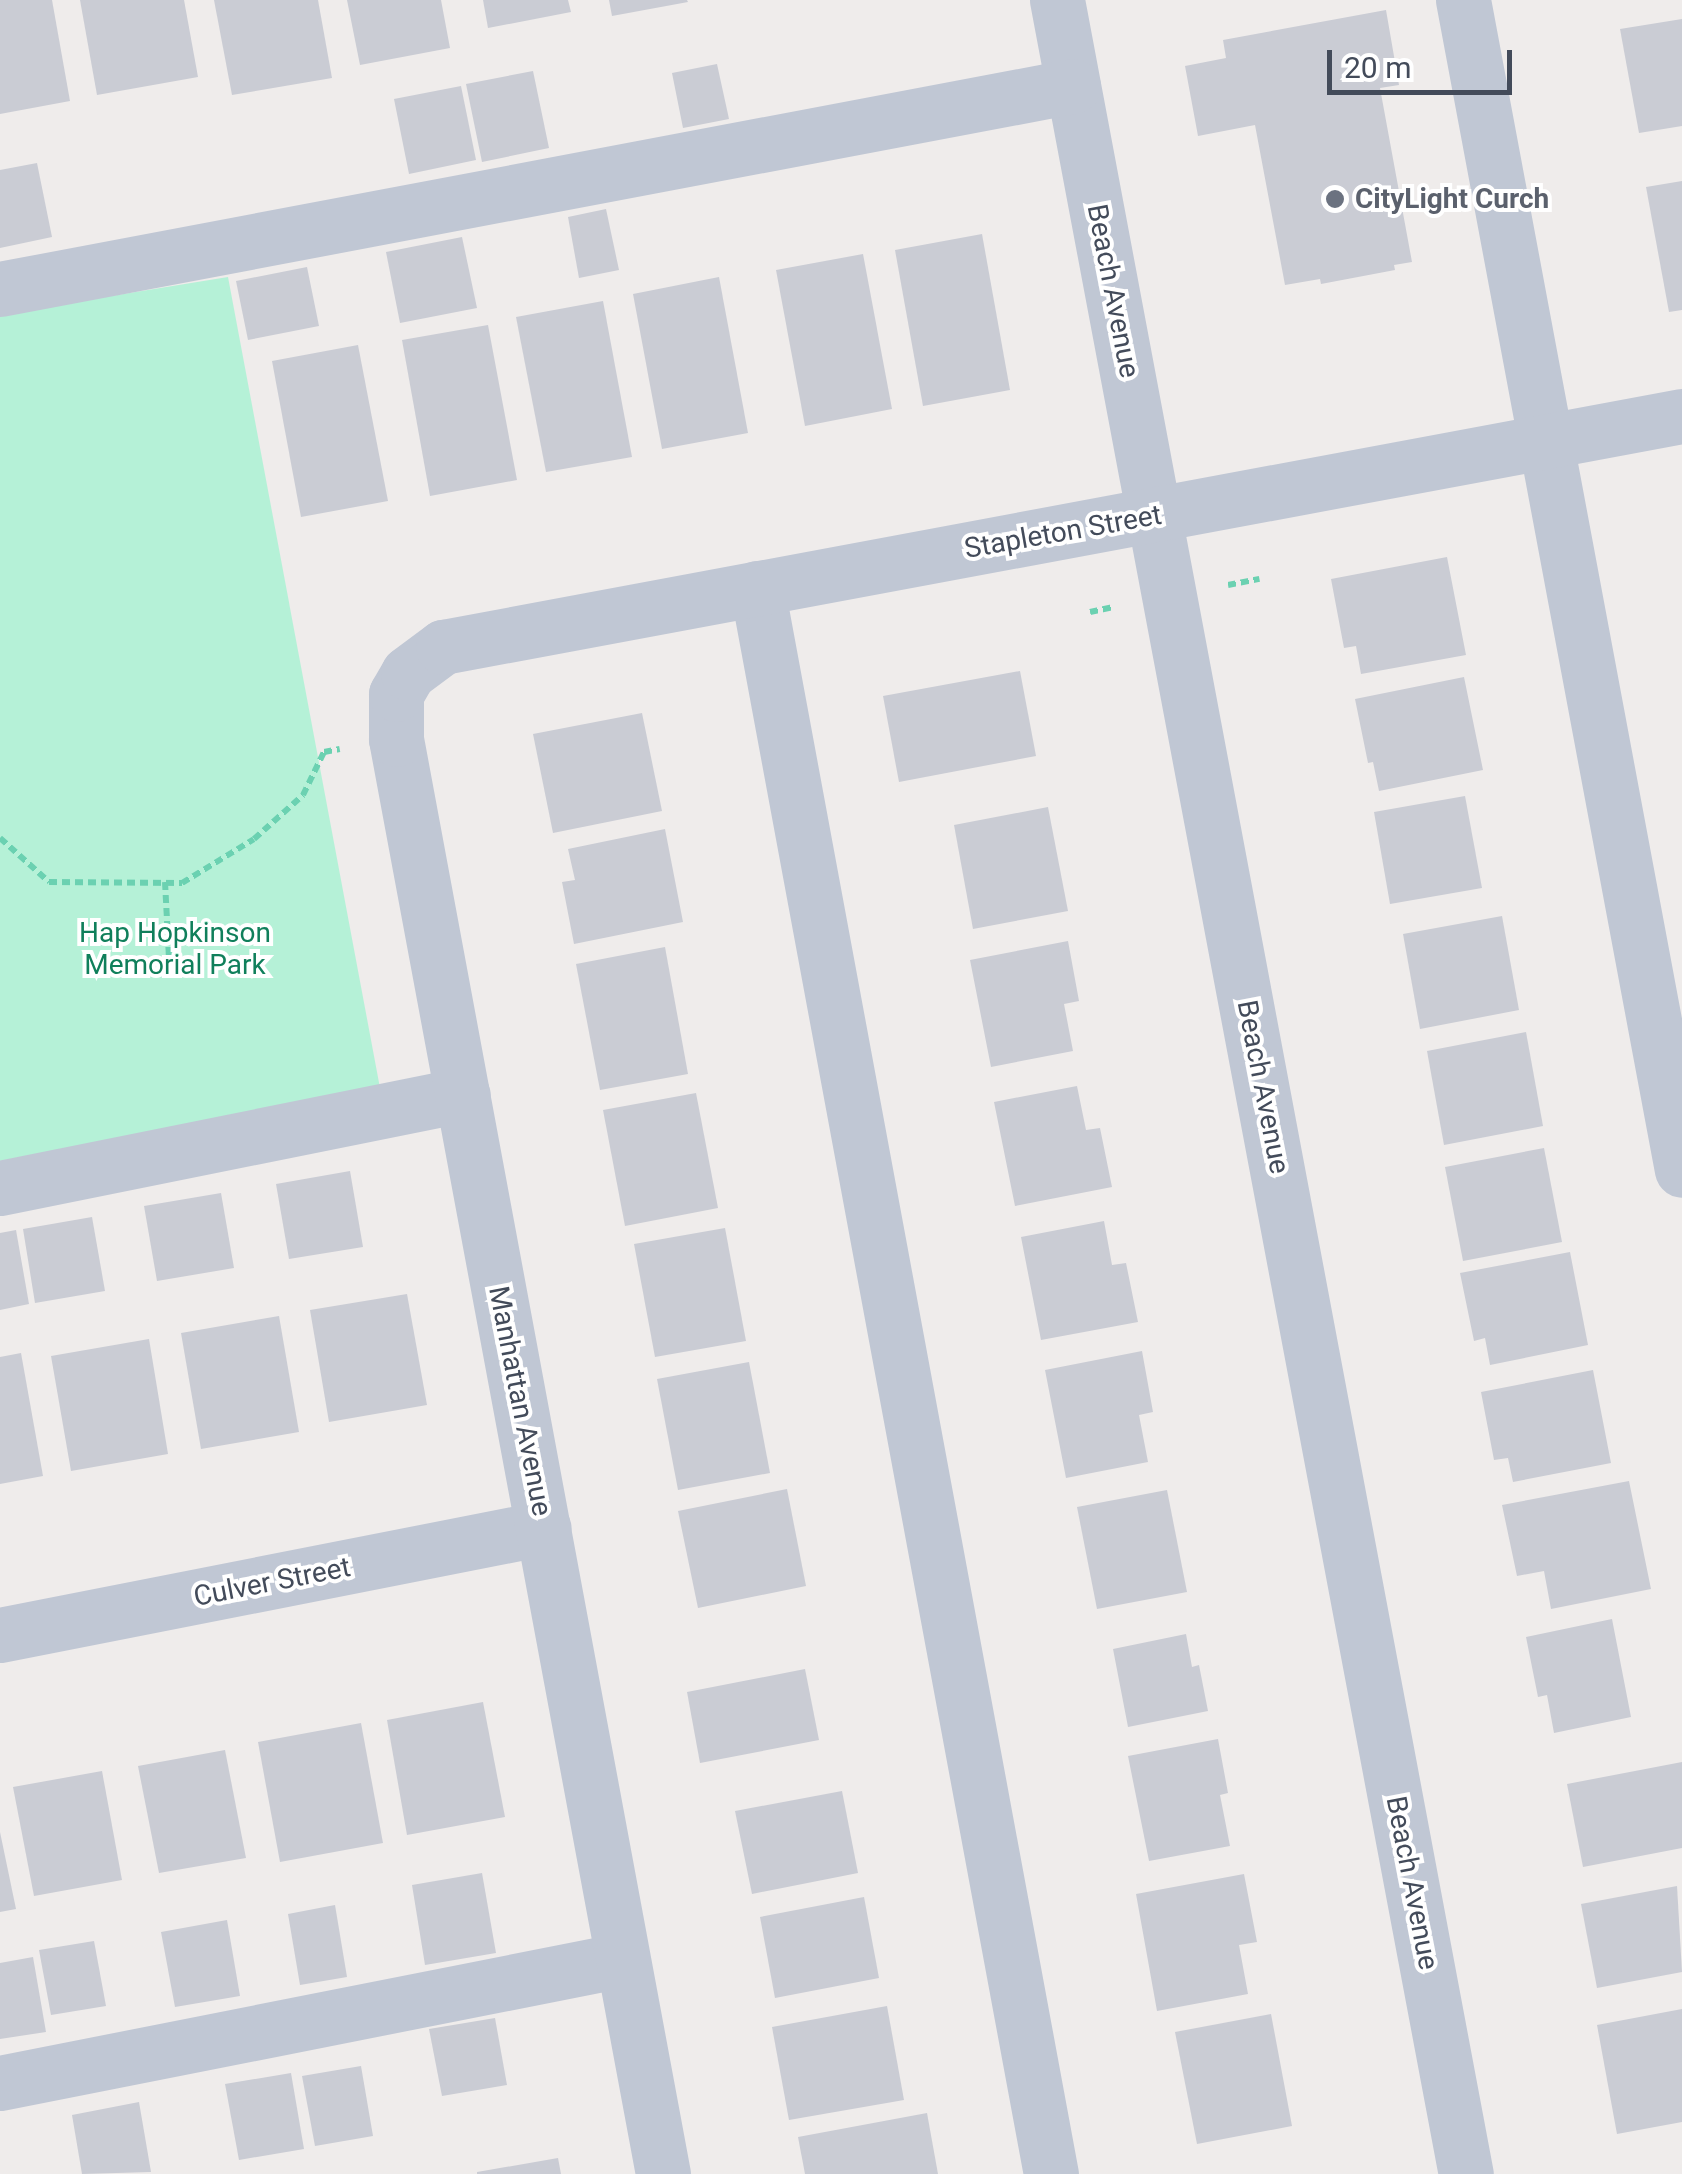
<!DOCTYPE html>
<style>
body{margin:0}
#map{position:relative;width:1682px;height:2174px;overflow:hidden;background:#efeceb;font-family:Roboto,sans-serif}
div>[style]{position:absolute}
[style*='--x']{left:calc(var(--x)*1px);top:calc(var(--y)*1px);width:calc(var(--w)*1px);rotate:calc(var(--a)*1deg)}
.green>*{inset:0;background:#b5f1d7}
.building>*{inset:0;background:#caccd4}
.path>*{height:6px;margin-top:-3px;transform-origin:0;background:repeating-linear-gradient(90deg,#6bd1b1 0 8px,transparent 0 13px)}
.minor>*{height:55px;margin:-27.5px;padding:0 27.5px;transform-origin:27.5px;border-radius:27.5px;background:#c0c7d4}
.dots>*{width:28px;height:28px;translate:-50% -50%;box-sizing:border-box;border:5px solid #fff;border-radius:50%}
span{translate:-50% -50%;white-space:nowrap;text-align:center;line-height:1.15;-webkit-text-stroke:8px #fff;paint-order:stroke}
.worship-label{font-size:28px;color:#5b616d;font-weight:700}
.left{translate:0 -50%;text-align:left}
.street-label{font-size:28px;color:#434b5a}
.park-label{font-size:28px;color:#107f5b}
.scale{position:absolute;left:1327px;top:50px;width:185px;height:45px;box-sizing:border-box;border:5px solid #434b5a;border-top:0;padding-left:12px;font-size:30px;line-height:35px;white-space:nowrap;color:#434b5a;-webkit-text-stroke:8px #fff;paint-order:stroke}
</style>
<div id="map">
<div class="green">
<i style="clip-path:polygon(228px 277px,380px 1088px,0 1161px,0 314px)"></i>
</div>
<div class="building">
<i style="clip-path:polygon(0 0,52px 0,70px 101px,0 114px)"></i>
<i style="clip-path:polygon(80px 0,184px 0,198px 77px,97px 95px)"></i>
<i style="clip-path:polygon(214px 0,318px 0,332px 78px,232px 95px)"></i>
<i style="clip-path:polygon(347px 0,441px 0,450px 48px,360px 65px)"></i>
<i style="clip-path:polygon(483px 0,568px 0,571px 12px,488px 28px)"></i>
<i style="clip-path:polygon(609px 0,687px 0,688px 2px,612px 16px)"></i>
<i style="clip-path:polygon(1386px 10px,1399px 85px,1380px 88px,1412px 262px,1394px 265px,1395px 270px,1321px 284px,1320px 279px,1285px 285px,1255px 125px,1198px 136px,1185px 66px,1226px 58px,1223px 40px)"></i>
<i style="clip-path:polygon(1682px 19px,1682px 126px,1639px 133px,1620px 29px)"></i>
<i style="clip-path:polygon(717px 64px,729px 119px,683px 128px,672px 73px)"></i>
<i style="clip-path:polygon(533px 71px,549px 148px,482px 162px,466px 84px)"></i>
<i style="clip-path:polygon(461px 86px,476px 160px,409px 174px,394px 99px)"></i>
<i style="clip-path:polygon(37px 163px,52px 237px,0 248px,0 170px)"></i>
<i style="clip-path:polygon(1682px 181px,1682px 310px,1669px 312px,1646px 187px)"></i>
<i style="clip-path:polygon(606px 209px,619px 270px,579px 278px,568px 217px)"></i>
<i style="clip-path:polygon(982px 234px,1010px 390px,923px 406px,895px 250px)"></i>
<i style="clip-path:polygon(462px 237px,477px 308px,400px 323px,386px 252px)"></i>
<i style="clip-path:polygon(863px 254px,892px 409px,805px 426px,776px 270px)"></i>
<i style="clip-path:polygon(307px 267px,319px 326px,248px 340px,236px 281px)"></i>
<i style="clip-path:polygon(719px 277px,748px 433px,662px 449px,633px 294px)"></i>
<i style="clip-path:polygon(603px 301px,632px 457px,546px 472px,516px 317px)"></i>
<i style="clip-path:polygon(488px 325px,517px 480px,430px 496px,402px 340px)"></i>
<i style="clip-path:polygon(358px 345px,388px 501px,301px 517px,272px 361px)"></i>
<i style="clip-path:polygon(1447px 557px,1466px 655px,1361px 674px,1356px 646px,1344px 648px,1331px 579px)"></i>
<i style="clip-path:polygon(1020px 671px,1036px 756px,899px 782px,883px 696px)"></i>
<i style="clip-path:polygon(1464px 677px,1483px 770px,1379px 791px,1373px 762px,1368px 763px,1355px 699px)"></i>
<i style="clip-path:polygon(642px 713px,662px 811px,553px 833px,533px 734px)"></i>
<i style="clip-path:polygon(1465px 796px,1482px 888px,1390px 904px,1374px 812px)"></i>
<i style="clip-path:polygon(1048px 807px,1068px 911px,973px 929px,954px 825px)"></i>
<i style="clip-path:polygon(665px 829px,683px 922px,574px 944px,562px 882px,575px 880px,568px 849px)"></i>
<i style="clip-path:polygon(1502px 916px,1519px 1010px,1420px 1029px,1403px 934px)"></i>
<i style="clip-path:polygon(1068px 941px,1079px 1001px,1064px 1004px,1073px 1051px,991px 1067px,970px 960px)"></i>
<i style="clip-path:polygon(665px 947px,688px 1074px,600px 1090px,576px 964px)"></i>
<i style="clip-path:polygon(1526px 1032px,1543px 1126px,1444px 1145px,1427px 1051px)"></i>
<i style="clip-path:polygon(1077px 1086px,1086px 1130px,1100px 1128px,1112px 1187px,1015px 1206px,994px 1102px)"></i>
<i style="clip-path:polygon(696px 1093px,718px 1208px,625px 1226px,603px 1110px)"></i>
<i style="clip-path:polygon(1544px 1148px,1562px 1242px,1463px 1261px,1445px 1167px)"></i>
<i style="clip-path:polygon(350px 1171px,363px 1247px,289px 1259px,276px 1184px)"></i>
<i style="clip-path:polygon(221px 1193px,234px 1268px,157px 1281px,144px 1206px)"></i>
<i style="clip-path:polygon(92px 1217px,105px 1291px,35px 1303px,23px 1229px)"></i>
<i style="clip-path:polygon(1104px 1221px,1112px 1265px,1126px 1263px,1138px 1322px,1041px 1340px,1021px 1237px)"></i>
<i style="clip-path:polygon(725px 1228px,746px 1341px,655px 1357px,634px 1244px)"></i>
<i style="clip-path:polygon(16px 1230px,29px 1304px,0 1310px,0 1233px)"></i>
<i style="clip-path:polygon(1570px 1252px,1588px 1345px,1490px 1365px,1485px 1338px,1474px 1341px,1460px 1273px)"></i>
<i style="clip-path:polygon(407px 1294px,427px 1405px,329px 1422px,310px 1310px)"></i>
<i style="clip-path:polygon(279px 1316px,299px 1432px,201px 1449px,181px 1333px)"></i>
<i style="clip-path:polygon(149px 1339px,168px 1454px,71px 1471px,51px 1356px)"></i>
<i style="clip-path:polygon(1142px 1351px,1153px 1412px,1139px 1415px,1148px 1462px,1066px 1478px,1045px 1370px)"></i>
<i style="clip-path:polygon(21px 1353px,43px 1476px,0 1484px,0 1357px)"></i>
<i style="clip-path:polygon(749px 1362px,770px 1473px,678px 1490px,657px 1379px)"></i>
<i style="clip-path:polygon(1593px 1370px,1611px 1463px,1513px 1482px,1508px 1458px,1494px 1460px,1481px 1392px)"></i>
<i style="clip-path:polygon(1629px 1481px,1651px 1589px,1551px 1609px,1544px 1571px,1517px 1576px,1502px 1505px)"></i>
<i style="clip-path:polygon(787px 1489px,806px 1586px,698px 1608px,678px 1511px)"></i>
<i style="clip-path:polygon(1167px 1490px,1187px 1592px,1097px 1609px,1077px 1507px)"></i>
<i style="clip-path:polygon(1612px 1619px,1631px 1717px,1554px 1733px,1547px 1695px,1538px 1697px,1526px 1637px)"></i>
<i style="clip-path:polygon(1186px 1634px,1192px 1667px,1199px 1665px,1208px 1711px,1128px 1727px,1113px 1649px)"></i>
<i style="clip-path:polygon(805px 1669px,819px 1740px,700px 1763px,687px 1692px)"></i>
<i style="clip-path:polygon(483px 1702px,505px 1817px,407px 1835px,387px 1720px)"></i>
<i style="clip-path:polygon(361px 1723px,383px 1843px,280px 1862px,258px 1742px)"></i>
<i style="clip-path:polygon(1218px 1739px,1228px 1793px,1220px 1795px,1230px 1846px,1149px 1861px,1128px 1756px)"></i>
<i style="clip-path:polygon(225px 1750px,246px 1858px,159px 1873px,138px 1766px)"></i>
<i style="clip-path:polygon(1682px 1762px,1682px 1848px,1583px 1867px,1567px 1784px)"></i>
<i style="clip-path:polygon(102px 1771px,122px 1880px,34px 1896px,13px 1787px)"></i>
<i style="clip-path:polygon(842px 1791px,858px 1873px,752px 1894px,735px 1811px)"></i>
<i style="clip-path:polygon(0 1832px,16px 1909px,0 1912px)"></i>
<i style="clip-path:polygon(482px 1873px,496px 1953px,425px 1965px,412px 1885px)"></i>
<i style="clip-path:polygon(1244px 1874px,1257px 1942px,1239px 1945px,1248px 1994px,1157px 2011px,1136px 1894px)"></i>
<i style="clip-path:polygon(1677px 1886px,1682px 1972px,1597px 1988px,1581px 1904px)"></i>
<i style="clip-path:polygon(864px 1897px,879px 1978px,775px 1998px,760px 1917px)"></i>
<i style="clip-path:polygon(335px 1905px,347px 1977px,300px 1985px,288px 1914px)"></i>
<i style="clip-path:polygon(227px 1920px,240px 1996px,175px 2007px,161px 1932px)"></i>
<i style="clip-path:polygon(94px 1941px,106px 2006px,51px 2015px,39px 1950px)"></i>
<i style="clip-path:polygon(33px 1957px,46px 2032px,0 2039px,0 1963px)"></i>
<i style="clip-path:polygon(887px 2006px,904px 2100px,789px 2120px,772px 2027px)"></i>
<i style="clip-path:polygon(1682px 2009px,1682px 2122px,1617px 2134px,1597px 2025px)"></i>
<i style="clip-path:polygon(1271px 2014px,1292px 2126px,1197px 2144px,1175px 2032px)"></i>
<i style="clip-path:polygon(495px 2018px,507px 2085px,442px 2096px,429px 2029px)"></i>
<i style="clip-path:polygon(361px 2066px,373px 2136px,315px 2146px,302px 2076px)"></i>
<i style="clip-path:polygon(291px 2073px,304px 2149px,239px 2160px,225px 2084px)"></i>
<i style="clip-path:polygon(139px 2102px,151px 2172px,82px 2174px,72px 2115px)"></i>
<i style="clip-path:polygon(927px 2113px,938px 2174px,805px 2174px,798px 2137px)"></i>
<i style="clip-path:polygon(558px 2158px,561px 2174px,477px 2174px,477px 2172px)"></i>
</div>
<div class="path">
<i style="--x:1228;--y:585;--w:32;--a:-11"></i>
<i style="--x:1090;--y:612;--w:24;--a:-12"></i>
<i style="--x:0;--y:838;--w:66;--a:41.9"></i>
<i style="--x:49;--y:882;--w:133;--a:0.4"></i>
<i style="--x:182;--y:883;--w:84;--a:-31.4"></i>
<i style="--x:254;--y:839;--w:66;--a:-41.9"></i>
<i style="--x:303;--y:795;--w:48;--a:-64"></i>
<i style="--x:324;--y:752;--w:16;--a:-11"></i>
<i style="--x:165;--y:882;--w:95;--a:87"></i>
</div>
<div class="minor">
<i style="--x:1057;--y:0;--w:2212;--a:79.35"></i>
<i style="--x:1463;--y:0;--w:1190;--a:79.4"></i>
<i style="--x:0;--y:289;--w:1092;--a:-10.71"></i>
<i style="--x:757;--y:588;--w:1613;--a:79.5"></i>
<i style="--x:0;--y:1188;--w:472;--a:-11.4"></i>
<i style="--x:0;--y:1635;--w:554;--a:-11.13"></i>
<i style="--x:0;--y:2083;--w:634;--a:-11.19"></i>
<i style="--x:663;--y:2174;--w:1460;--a:-100.54"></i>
<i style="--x:396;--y:739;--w:45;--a:-90"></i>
<i style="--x:396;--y:694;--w:24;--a:-60"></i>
<i style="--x:408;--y:673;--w:44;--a:-36.6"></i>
<i style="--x:443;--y:647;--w:1260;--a:-10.56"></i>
</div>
<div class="dots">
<i style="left:1335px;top:199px;background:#6b7280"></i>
</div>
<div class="worship-label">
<span class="left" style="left:1355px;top:199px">CityLight Curch</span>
</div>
<div class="street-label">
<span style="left:1113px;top:291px;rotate:79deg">Beach Avenue</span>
<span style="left:1063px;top:532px;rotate:-10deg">Stapleton Street</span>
<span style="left:1263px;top:1087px;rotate:79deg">Beach Avenue</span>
<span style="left:520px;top:1401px;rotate:79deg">Manhattan Avenue</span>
<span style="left:272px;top:1582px;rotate:-11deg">Culver Street</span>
<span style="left:1412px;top:1883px;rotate:79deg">Beach Avenue</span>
</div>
<div class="park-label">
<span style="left:175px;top:949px">Hap Hopkinson<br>Memorial Park</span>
</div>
<div class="scale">20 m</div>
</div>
